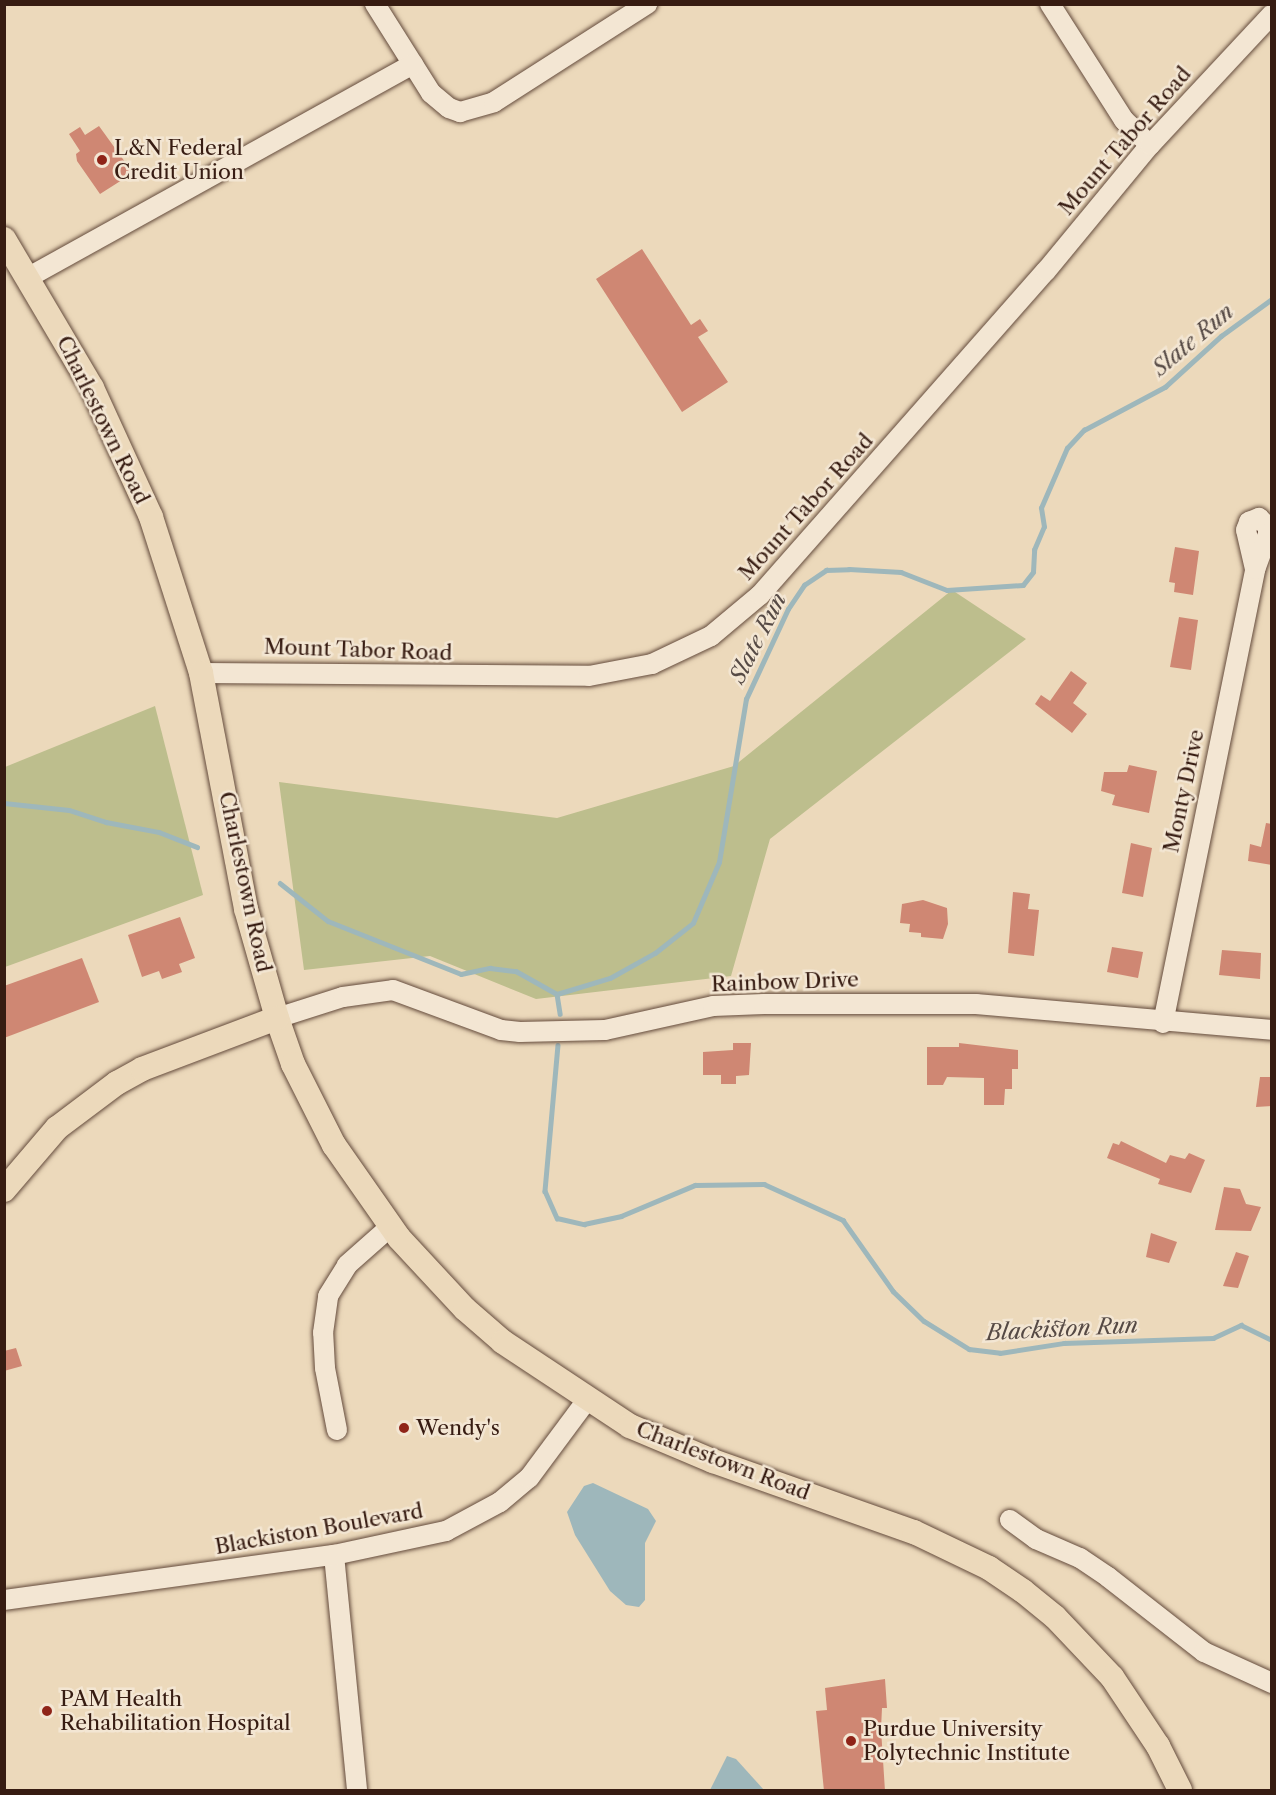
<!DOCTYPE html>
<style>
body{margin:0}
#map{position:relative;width:1276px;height:1795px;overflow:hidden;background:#ecd9bb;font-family:"Libre Caslon Text",serif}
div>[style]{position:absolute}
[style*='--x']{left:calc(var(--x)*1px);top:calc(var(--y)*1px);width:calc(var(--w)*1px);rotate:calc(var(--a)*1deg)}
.green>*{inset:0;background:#bdbe8d}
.water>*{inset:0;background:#9eb7bb}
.stream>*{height:4.5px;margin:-2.25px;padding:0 2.25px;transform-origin:2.25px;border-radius:2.25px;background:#9eb7bb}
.building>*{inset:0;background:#cf8773}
.roads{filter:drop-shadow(0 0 2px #644b3c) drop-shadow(0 0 2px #644b3c)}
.minor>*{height:20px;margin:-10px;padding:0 10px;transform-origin:10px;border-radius:10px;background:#f3e6d3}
.major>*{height:24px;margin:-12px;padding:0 12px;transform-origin:12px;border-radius:12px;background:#ecd9bb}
.dots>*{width:16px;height:16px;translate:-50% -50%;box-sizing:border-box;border:3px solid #f3e6d3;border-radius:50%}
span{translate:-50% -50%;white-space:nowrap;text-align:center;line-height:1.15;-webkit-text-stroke:5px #f3e6d3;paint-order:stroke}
.street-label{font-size:21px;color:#371c12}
.poi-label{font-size:21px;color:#371c12}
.left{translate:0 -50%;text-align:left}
.water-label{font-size:22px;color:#564a45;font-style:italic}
.frame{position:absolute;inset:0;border:6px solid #371c12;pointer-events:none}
</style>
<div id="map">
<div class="green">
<i style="clip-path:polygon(952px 590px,1026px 639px,770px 839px,731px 976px,536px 999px,430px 956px,304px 970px,279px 782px,557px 818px,734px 766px)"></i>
<i style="clip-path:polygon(155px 706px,203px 895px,5px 967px,5px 767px)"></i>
</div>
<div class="water">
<i style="clip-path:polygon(593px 1483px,648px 1509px,656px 1521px,645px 1543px,645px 1600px,639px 1607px,626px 1605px,610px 1591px,575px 1535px,567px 1512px,584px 1486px)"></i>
<i style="clip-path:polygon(727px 1756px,736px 1759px,764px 1790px,710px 1790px)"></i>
</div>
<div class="stream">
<i style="--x:4;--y:803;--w:65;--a:6.1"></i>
<i style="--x:69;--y:810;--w:39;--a:18"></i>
<i style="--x:106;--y:822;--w:54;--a:10.7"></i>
<i style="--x:159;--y:832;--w:41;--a:21.5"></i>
<i style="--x:280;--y:883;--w:61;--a:38.4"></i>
<i style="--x:328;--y:921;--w:143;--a:21.7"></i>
<i style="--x:461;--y:974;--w:30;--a:-12"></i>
<i style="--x:490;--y:968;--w:26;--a:7"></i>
<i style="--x:516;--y:971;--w:47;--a:29.3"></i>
<i style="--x:557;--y:994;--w:20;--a:81"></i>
<i style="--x:557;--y:994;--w:55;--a:-16.8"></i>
<i style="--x:610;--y:978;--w:51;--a:-29.1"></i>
<i style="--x:655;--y:953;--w:48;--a:-38.3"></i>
<i style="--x:693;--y:923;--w:66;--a:-66.9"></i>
<i style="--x:719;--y:862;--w:165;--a:-80.6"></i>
<i style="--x:746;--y:699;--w:99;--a:-65"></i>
<i style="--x:788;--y:609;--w:29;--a:-56"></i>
<i style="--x:804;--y:585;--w:27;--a:-34"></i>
<i style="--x:826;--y:570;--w:23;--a:-2"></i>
<i style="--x:849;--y:569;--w:52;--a:3.3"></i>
<i style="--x:901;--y:572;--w:49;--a:21.4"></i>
<i style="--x:947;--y:590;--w:76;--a:-3.8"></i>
<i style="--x:1023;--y:585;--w:16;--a:-52"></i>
<i style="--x:1033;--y:572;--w:22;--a:-87"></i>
<i style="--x:1034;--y:550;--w:25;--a:-67"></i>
<i style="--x:1044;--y:527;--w:19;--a:-99"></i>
<i style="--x:1041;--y:508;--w:65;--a:-66.6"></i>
<i style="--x:1067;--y:448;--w:25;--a:-47"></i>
<i style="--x:1084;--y:430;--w:92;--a:-28"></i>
<i style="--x:1165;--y:387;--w:76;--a:-42.3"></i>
<i style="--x:1221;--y:336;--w:63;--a:-36"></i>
<i style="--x:558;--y:1045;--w:147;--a:95.1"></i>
<i style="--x:545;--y:1191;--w:30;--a:66"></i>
<i style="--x:557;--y:1218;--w:28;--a:13"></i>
<i style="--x:584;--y:1224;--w:38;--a:-12"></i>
<i style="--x:621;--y:1216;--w:80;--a:-22.7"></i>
<i style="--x:695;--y:1185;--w:69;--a:-0.8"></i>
<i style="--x:764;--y:1184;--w:87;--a:24.5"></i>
<i style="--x:843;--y:1220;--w:87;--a:54.8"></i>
<i style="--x:893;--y:1291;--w:43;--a:44.1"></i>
<i style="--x:924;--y:1321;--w:53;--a:31.9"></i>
<i style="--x:969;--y:1349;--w:31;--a:7"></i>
<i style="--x:1000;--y:1353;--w:65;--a:-8.9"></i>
<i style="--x:1064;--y:1343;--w:149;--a:-1.9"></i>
<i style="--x:1213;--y:1338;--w:31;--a:-25"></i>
<i style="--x:1241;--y:1325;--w:34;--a:26"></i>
</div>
<div class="building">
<i style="clip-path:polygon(99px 126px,133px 173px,100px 194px,77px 161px,76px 154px,80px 151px,69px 134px,80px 127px,85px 135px)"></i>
<i style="clip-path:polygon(642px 249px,691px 325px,700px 319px,708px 331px,698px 337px,728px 382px,682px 412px,596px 279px)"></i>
<i style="clip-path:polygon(1175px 547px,1199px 551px,1193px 595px,1174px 592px,1175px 583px,1169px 582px)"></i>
<i style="clip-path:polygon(1179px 617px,1198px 620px,1191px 670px,1170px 667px)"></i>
<i style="clip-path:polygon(1071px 671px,1087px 683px,1073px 703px,1087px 714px,1072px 733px,1035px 704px,1041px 695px,1050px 701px)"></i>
<i style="clip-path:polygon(1129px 765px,1157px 771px,1149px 813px,1112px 805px,1115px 795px,1101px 791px,1104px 772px,1127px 772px)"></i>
<i style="clip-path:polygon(1266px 823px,1272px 824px,1272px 865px,1248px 861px,1250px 844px,1261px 847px)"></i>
<i style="clip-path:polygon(1131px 843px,1152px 848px,1143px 897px,1122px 893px)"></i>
<i style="clip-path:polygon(1013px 892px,1030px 894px,1028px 909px,1039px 910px,1034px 956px,1008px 953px)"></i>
<i style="clip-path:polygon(923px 900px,947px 908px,948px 924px,943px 939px,921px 937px,921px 933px,909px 932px,910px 924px,900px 923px,902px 904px)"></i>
<i style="clip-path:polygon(180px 917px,195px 958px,179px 964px,182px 972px,162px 979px,159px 971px,142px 977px,128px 935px)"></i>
<i style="clip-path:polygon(1112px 947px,1143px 952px,1138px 978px,1107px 972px)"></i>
<i style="clip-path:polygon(1222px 950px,1261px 953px,1260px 979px,1219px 975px)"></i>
<i style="clip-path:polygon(82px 958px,99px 1002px,4px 1038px,4px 986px)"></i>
<i style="clip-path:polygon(733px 1043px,751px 1043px,749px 1075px,736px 1076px,736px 1084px,721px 1084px,721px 1075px,703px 1075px,703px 1052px,733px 1050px)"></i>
<i style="clip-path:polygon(959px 1043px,1018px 1050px,1018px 1069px,1012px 1069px,1012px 1089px,1005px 1089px,1004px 1105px,984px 1105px,984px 1078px,947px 1077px,943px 1085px,927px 1085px,927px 1047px,959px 1047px)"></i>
<i style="clip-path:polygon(1260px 1077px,1272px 1077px,1272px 1106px,1256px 1107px)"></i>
<i style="clip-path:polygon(1121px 1141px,1166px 1163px,1170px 1155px,1185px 1159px,1189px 1153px,1205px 1160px,1191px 1193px,1158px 1184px,1160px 1179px,1107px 1158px,1113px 1143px,1119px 1145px)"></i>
<i style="clip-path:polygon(1224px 1187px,1240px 1189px,1246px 1204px,1261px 1207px,1251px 1231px,1215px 1230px)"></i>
<i style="clip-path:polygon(1151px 1233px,1177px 1242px,1169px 1263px,1146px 1257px)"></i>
<i style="clip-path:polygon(1236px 1252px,1249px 1256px,1238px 1288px,1223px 1286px)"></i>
<i style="clip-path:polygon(16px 1348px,22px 1366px,4px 1371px,4px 1351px)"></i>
<i style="clip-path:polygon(885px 1679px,887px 1708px,882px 1708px,881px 1729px,885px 1791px,824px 1791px,816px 1711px,827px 1710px,825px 1688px)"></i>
</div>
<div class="roads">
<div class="minor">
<i style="--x:375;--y:4;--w:105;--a:57.8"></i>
<i style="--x:431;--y:93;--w:23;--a:40"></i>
<i style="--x:449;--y:108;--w:12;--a:20"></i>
<i style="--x:460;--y:112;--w:35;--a:-16"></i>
<i style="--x:494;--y:102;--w:182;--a:-32.6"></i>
<i style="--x:1050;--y:4;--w:138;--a:57.5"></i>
<i style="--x:1124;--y:120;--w:36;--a:44"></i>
<i style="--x:29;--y:277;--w:439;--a:-29"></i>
<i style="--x:201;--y:673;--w:388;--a:0.4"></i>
<i style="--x:589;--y:676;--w:64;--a:-10.8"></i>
<i style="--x:652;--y:664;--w:65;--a:-25.4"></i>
<i style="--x:711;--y:636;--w:64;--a:-39.9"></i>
<i style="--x:760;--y:595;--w:432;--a:-48.6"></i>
<i style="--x:1046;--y:271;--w:163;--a:-50.5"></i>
<i style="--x:1150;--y:145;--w:179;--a:-47"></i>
<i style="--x:277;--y:1018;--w:69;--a:-17.7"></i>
<i style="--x:343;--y:997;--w:50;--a:-8"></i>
<i style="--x:393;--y:990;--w:115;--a:20.3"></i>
<i style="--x:501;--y:1030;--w:19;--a:6"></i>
<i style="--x:520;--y:1032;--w:85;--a:-1.3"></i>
<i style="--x:605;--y:1030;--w:111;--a:-12.5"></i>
<i style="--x:713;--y:1006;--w:51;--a:-2.2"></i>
<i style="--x:764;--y:1004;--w:212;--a:0"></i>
<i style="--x:976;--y:1004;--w:297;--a:5"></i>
<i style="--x:1163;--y:1023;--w:463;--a:-78.5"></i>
<i style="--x:1255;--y:569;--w:40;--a:-103"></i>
<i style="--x:1246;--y:530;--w:9;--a:-69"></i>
<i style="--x:1249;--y:522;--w:11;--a:-22"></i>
<i style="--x:1259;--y:518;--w:13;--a:45"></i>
<i style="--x:1268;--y:527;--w:7;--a:90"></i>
<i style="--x:1268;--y:534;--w:37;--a:110"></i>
<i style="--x:337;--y:1430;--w:63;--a:-101"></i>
<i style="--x:325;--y:1368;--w:35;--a:-93"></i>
<i style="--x:323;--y:1333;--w:37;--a:-82"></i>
<i style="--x:328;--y:1296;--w:36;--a:-58"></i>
<i style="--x:347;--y:1265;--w:57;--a:-41.5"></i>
<i style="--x:1010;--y:1520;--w:32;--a:36"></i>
<i style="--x:1036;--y:1539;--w:48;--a:23.4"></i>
<i style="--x:1080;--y:1558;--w:34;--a:34"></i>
<i style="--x:1108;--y:1577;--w:122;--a:38"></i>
<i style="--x:1204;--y:1652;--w:75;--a:24.5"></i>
<i style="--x:334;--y:1555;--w:236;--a:84.4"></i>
<i style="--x:4;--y:1600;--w:333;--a:-7.8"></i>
<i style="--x:334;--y:1555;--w:115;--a:-12.1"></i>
<i style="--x:446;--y:1531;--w:61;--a:-28.2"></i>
<i style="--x:500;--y:1502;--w:38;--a:-40"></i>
<i style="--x:529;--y:1478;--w:97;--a:-53.4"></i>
</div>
<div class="major">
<i style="--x:4;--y:239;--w:173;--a:59.4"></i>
<i style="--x:92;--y:388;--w:142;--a:65.4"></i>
<i style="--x:151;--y:517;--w:164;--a:72.2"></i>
<i style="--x:201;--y:673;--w:240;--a:79.2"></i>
<i style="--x:246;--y:909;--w:113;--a:74.1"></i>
<i style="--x:277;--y:1018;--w:49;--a:70.8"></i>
<i style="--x:293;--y:1064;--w:91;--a:63.2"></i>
<i style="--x:334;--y:1145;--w:113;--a:55"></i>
<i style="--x:399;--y:1238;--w:97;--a:47.1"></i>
<i style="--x:465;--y:1309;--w:50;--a:41"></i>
<i style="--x:503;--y:1342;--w:152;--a:33.5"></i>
<i style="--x:630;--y:1426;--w:90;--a:22.9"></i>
<i style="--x:713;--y:1461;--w:213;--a:19.5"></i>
<i style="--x:914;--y:1532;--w:83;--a:25.6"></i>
<i style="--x:989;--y:1568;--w:41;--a:34.1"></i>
<i style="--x:1023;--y:1591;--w:41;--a:39.1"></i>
<i style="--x:1055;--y:1617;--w:83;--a:46.5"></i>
<i style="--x:1112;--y:1677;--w:83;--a:56.3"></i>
<i style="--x:1158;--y:1746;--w:49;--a:63.4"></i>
<i style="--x:4;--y:1190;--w:82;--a:-49.5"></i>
<i style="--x:57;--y:1128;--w:75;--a:-36.9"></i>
<i style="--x:117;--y:1083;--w:29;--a:-29"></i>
<i style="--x:142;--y:1069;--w:144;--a:-20.7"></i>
</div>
</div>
<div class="dots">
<i style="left:102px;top:160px;background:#8f2418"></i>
<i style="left:404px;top:1428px;background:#8f2418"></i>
<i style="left:47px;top:1711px;background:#8f2418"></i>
<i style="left:851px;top:1741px;background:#8f2418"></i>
</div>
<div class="street-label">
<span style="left:1125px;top:141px;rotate:-49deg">Mount Tabor Road</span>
<span style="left:103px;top:420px;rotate:64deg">Charlestown Road</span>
<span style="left:806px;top:507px;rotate:-48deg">Mount Tabor Road</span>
<span style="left:358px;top:650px;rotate:2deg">Mount Tabor Road</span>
<span style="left:1184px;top:791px;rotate:-78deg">Monty Drive</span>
<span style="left:245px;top:882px;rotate:78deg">Charlestown Road</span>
<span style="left:785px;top:982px;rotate:-2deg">Rainbow Drive</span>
<span style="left:723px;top:1461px;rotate:21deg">Charlestown Road</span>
<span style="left:319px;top:1529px;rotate:-10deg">Blackiston Boulevard</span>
</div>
<div class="poi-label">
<span class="left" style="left:114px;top:160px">L&amp;N Federal<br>Credit Union</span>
<span class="left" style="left:416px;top:1428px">Wendy's</span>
<span class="left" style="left:60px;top:1711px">PAM Health<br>Rehabilitation Hospital</span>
<span class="left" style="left:863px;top:1741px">Purdue University<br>Polytechnic Institute</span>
</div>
<div class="water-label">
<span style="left:1193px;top:340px;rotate:-40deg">Slate Run</span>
<span style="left:758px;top:638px;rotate:-63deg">Slate Run</span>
<span style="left:1062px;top:1329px;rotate:-3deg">Blackiston Run</span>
</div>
<div class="frame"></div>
</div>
